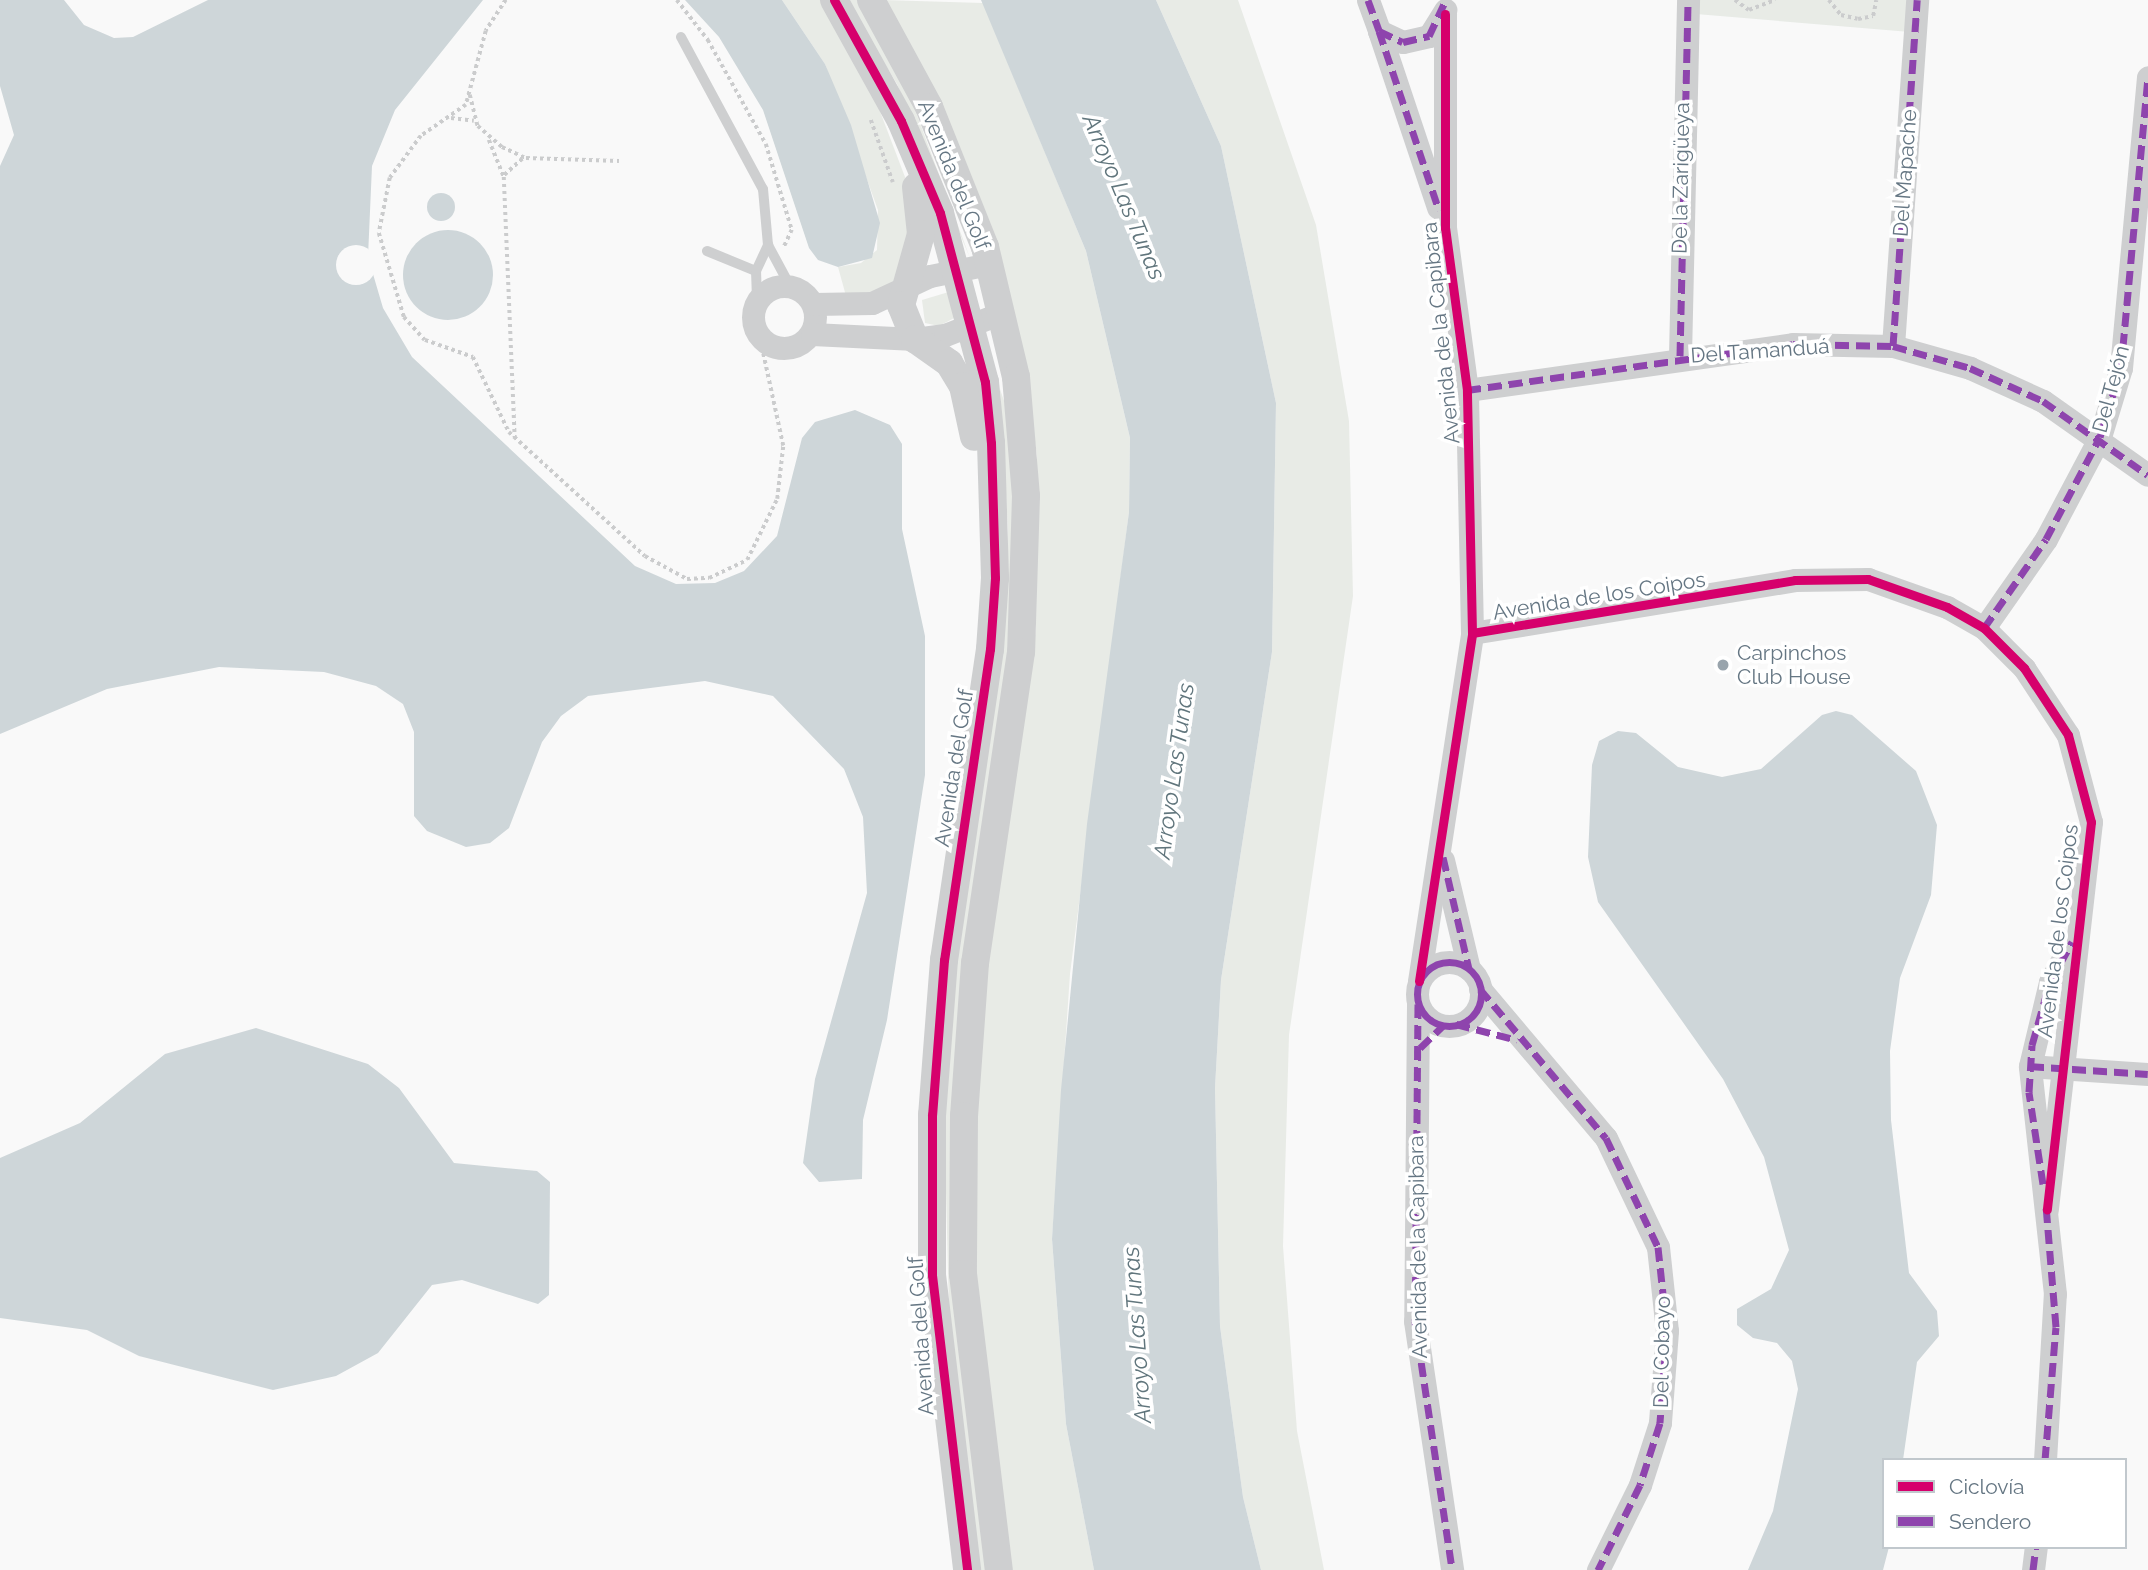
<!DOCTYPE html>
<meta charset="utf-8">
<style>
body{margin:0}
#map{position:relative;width:2148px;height:1570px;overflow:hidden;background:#f9f9f9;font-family:Raleway,sans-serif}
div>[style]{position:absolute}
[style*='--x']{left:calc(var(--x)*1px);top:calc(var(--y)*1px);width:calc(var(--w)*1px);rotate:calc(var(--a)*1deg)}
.green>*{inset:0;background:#e8ebe6}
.water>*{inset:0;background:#ced6d9}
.round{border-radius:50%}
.pier>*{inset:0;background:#f9f9f9}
.path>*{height:3.5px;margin-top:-1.75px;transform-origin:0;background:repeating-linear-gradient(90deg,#cbcccd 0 3.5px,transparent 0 7px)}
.service>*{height:10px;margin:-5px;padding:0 5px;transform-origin:5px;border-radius:5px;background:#cecfd0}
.minor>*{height:23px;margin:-11.5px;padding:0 11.5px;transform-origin:11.5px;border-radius:11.5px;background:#cecfd0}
.minor>.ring{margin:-11.5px;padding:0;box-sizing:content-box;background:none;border:23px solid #cecfd0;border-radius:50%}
.tertiary>*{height:28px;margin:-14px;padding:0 14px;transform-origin:14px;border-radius:14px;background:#cecfd0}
.quiet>*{height:7px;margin-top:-3.5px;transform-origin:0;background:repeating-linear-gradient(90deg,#8e44ad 0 14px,transparent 0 21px)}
.quiet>.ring{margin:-3.5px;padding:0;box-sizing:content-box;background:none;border:7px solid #8e44ad;border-radius:50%}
.cycleway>*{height:9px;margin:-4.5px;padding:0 4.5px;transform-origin:4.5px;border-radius:4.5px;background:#d6006c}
.dots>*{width:19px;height:19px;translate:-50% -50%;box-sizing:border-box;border:4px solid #fff;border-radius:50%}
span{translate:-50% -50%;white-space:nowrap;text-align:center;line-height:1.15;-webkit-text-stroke:7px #fff;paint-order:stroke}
.street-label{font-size:21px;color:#657683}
.poi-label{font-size:21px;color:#657683}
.left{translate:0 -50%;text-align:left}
.water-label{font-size:23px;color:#60757c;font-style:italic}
.legend{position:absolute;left:1882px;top:1458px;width:245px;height:91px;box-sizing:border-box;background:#fff;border:2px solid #c1c8cd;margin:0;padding:9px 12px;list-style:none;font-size:21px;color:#657683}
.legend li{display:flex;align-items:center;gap:14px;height:35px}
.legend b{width:35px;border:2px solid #c1c8cd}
</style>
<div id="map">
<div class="green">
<i style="clip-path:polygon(782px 0,823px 0,865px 72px,913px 198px,916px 225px,894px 288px,846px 296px,838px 267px,861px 263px,877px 250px,878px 210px,825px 64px)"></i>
<i style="clip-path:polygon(846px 0,861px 0,904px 80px,970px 258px,897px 84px)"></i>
<i style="clip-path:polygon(883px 0,983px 3px,1086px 251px,1130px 438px,1129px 512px,1070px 974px,1052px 1239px,1066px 1424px,1094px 1570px,1008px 1570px,976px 1315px,977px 1032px,1036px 629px,1037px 455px,1023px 367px)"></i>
<i style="clip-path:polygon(1156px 0,1238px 0,1316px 225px,1349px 421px,1353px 596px,1289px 1035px,1283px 1246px,1297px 1431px,1324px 1570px,1261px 1570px,1243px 1497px,1220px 1326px,1215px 1088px,1221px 980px,1272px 652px,1276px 403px,1221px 146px)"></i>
<i style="clip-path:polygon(1696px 0,1913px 0,1910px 32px,1696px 14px)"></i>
<i style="clip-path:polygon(952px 291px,958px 316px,939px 326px,925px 323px,922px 300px)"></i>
<i style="clip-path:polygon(1000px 389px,1011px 422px,1015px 606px,952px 1205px,990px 1570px,979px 1570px,950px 1349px,944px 1114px,951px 1005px,1005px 608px,1008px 529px)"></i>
</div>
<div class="water">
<i style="clip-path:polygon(0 0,64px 0,84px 25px,114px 38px,133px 37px,208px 0,483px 0,395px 110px,372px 166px,368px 257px,383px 308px,412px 357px,635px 566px,676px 584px,715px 583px,744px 571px,777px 536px,802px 438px,815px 422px,855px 410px,890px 425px,902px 444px,902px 529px,925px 636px,925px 775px,887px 1020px,863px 1120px,862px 1179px,819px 1182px,803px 1163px,815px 1079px,867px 893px,863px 817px,844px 769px,773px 696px,705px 681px,588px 696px,561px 716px,542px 742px,509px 828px,490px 843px,466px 847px,427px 831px,414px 816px,414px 732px,403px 704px,376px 686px,324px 672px,219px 667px,107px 689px,0 734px,0 166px,14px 135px,0 86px)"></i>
<i style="clip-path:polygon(685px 0,782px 0,825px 64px,851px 125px,880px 223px,872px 258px,838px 267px,818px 260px,809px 248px,763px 110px,719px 37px)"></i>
<i style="clip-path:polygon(981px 0,1156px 0,1221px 146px,1276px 403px,1272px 652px,1221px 980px,1215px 1088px,1220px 1326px,1243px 1497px,1261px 1570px,1094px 1570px,1066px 1424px,1052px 1239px,1061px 1090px,1087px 824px,1129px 512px,1130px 438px,1086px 251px)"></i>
<i class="round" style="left:427px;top:193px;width:28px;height:28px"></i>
<i class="round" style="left:403px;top:230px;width:90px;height:90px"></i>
<i style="clip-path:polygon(1836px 711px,1852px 715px,1916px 771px,1937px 825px,1931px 895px,1900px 978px,1890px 1051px,1891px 1120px,1909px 1273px,1937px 1311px,1939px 1336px,1917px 1362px,1903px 1460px,1884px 1460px,1889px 1547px,1883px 1570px,1748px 1570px,1773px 1511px,1798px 1389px,1792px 1361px,1777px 1343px,1753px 1338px,1737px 1325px,1737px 1309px,1771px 1289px,1789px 1250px,1764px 1157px,1723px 1079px,1598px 902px,1588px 857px,1592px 765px,1599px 741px,1618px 731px,1636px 733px,1678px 767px,1722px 777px,1761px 769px,1822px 715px)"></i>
<i style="clip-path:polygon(256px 1028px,368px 1064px,399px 1088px,454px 1163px,537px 1171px,550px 1182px,549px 1295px,538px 1304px,462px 1280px,432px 1285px,378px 1353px,336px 1376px,273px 1390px,139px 1356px,87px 1330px,0 1318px,0 1158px,80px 1123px,165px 1054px)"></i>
</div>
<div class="pier">
<i class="round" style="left:336px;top:245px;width:40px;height:40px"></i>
</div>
<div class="path">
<i style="--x:506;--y:0;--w:37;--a:123"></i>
<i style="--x:486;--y:31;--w:77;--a:105.1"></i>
<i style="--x:466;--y:105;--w:55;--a:145.4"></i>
<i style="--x:421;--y:136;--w:52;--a:126.4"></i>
<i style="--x:390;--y:178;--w:56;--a:101.3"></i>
<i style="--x:379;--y:233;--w:88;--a:73.4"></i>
<i style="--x:404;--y:317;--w:31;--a:48"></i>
<i style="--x:425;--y:340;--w:51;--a:19.5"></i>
<i style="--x:473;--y:357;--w:83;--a:64.4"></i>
<i style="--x:509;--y:432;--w:184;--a:42.4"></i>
<i style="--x:645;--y:556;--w:48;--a:28.7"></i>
<i style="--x:687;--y:579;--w:22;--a:-3"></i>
<i style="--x:709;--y:578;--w:42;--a:-25.3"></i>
<i style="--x:747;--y:560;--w:68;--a:-63.8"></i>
<i style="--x:777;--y:499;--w:53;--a:-83.5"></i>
<i style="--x:783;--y:446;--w:114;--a:-102.2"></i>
<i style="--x:677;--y:0;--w:51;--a:52.2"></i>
<i style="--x:708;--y:40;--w:119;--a:60.9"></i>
<i style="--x:766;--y:144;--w:90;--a:73.2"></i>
<i style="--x:792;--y:230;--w:19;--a:115"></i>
<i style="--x:1735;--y:0;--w:17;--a:36"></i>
<i style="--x:1749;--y:10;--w:28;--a:-21"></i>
<i style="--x:1829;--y:0;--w:19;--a:51"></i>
<i style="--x:1841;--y:15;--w:17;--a:13"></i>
<i style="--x:1858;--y:19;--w:15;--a:-11"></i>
<i style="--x:1873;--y:16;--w:16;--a:-79"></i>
<i style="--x:470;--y:95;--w:32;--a:76"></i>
<i style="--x:478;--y:126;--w:32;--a:41"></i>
<i style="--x:502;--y:147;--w:26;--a:25"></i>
<i style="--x:526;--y:158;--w:93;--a:1.8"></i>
<i style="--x:451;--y:118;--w:23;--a:7"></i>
<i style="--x:871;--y:120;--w:66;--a:70.5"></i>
<i style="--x:489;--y:140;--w:40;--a:68"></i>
<i style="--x:504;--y:177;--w:261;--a:87.6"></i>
<i style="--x:504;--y:175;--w:25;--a:-42"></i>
</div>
<div class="service">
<i style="--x:681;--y:37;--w:173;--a:61.7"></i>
<i style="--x:763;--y:189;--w:56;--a:84.9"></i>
<i style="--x:768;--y:245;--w:47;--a:61.8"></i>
<i style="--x:707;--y:251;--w:53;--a:22.2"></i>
<i style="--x:757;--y:299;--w:28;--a:-92"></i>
<i style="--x:756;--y:271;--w:29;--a:-65"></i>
</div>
<div class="minor">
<i style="--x:1368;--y:0;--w:33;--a:70"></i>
<i style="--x:1379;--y:31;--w:26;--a:25"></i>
<i style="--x:1403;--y:42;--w:27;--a:-13"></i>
<i style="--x:1429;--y:36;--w:31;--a:-58"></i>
<i style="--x:1379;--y:31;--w:186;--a:71.5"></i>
<i class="ring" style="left:753px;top:286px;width:39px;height:39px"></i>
<i style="--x:814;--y:304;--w:58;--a:-1"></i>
<i style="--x:872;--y:303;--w:64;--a:-25"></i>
<i style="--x:930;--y:276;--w:60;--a:-11.5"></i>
<i style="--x:812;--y:334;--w:103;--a:2.8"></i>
<i style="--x:915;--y:339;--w:30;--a:-8"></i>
<i style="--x:945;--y:335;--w:60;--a:-21.4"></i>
<i style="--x:1893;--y:346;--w:347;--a:-86"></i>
<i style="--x:1680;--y:356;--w:356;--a:-88.7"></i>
<i style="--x:1467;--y:390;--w:329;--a:-8"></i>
<i style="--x:1793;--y:344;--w:100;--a:1.1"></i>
<i style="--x:1893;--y:346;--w:80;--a:15.9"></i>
<i style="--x:1970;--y:368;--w:80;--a:24.3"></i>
<i style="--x:2043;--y:401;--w:128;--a:35.2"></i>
<i style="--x:1984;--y:628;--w:108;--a:-55.1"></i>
<i style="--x:2046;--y:539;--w:115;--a:-62.1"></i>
<i style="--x:2100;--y:437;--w:72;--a:-73.1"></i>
<i style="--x:2121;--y:368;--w:292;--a:-84.7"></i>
<i style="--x:1472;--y:633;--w:327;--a:-9.3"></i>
<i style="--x:1795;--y:580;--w:73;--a:-0.8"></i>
<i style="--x:1868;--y:579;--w:84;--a:19.5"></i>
<i style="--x:1947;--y:607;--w:43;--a:29.6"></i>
<i style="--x:1984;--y:628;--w:57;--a:45"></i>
<i style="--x:2024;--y:668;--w:80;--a:56.7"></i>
<i style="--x:2068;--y:735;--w:90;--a:75.2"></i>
<i style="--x:2091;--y:822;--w:390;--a:96.5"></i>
<i style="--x:1443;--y:860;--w:112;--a:76.6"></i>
<i class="ring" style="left:1417px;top:962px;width:41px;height:41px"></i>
<i style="--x:1419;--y:981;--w:352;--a:-81.3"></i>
<i style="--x:1472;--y:633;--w:243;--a:-91.2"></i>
<i style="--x:1467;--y:390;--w:163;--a:-97.7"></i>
<i style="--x:1445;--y:228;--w:214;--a:-90"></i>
<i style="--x:1480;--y:989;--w:195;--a:49.8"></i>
<i style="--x:1606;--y:1138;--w:121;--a:64.5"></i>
<i style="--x:1658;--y:1247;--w:84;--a:83.9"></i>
<i style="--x:1667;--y:1331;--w:92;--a:94.4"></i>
<i style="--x:1660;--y:1423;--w:65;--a:107.9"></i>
<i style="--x:1640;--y:1485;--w:95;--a:116.3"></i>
<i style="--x:1418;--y:1004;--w:317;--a:90.5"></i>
<i style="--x:1415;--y:1321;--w:252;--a:81.5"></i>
<i style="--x:2043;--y:1067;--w:105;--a:3.8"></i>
<i style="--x:2045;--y:1460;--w:166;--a:-86.6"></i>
<i style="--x:2055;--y:1294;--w:229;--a:-96.3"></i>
<i style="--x:2030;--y:1066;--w:86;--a:-76.6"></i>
<i style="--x:2050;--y:982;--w:35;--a:-61"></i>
<i style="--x:2033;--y:1570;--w:23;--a:-83"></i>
</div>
<div class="tertiary">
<i style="--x:834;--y:0;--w:138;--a:61"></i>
<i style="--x:901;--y:121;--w:100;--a:67"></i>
<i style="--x:940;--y:213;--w:175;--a:75.1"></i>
<i style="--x:985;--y:382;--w:61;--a:84.4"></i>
<i style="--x:991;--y:443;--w:135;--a:88.3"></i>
<i style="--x:995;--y:578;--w:71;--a:94"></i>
<i style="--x:990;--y:649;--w:314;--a:98.4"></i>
<i style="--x:944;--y:960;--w:155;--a:94.4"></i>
<i style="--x:932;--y:1115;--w:160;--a:90"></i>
<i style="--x:932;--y:1275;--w:297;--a:83.2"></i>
<i style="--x:871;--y:0;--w:122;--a:61.5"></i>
<i style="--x:929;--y:107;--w:151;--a:68.2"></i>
<i style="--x:985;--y:247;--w:134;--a:76.6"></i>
<i style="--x:1016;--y:377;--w:119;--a:85.2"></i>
<i style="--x:1026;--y:496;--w:156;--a:91.8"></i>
<i style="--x:1021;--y:652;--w:314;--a:98.4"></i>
<i style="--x:975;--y:963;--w:153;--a:94.1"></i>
<i style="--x:964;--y:1116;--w:158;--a:90.4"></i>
<i style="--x:963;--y:1274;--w:298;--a:83.1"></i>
<i style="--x:916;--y:187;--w:47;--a:83.9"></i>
<i style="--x:921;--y:234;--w:74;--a:105.7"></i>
<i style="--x:901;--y:305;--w:37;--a:68"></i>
<i style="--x:915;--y:339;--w:42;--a:35.2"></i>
<i style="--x:949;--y:363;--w:27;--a:59"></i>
<i style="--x:963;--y:386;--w:52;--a:77.8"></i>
</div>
<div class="quiet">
<i style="--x:1368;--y:0;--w:33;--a:70"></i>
<i style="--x:1379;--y:31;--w:26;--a:25"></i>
<i style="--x:1403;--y:42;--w:27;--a:-13"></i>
<i style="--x:1429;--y:36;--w:40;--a:-65"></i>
<i style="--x:1379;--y:31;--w:189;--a:71.5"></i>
<i style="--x:1893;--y:346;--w:347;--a:-86"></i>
<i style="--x:1680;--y:356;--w:356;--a:-88.7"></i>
<i style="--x:1467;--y:390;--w:329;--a:-8"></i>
<i style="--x:1793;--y:344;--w:100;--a:1.1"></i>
<i style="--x:1893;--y:346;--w:80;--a:15.9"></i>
<i style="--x:1970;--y:368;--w:80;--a:24.3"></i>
<i style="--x:2043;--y:401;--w:128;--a:35.2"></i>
<i style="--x:1984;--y:628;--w:108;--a:-55.1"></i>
<i style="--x:2046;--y:539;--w:115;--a:-62.1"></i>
<i style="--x:2100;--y:437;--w:72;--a:-73.1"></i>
<i style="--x:2121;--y:368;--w:292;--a:-84.7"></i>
<i style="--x:1443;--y:857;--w:115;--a:76.9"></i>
<i class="ring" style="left:1417px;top:962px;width:57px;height:57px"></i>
<i style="--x:1480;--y:989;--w:195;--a:49.8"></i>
<i style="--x:1606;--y:1138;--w:121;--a:64.5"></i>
<i style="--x:1658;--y:1247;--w:84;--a:83.9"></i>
<i style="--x:1667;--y:1331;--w:92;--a:94.4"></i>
<i style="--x:1660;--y:1423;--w:65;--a:107.9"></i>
<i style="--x:1640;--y:1485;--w:95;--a:116.3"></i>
<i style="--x:1418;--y:1004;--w:317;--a:90.5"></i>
<i style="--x:1415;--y:1321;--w:252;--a:81.5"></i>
<i style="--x:1456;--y:1024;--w:63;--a:14.7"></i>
<i style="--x:1420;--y:1048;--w:33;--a:-44"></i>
<i style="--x:2030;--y:1066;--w:118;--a:3.9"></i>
<i style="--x:2043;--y:1184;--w:93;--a:-98.7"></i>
<i style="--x:2029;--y:1092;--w:47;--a:-86.3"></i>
<i style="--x:2032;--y:1045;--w:66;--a:-74.1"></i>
<i style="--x:2050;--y:982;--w:46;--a:-61.2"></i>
<i style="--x:2045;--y:1460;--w:133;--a:-85.3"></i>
<i style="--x:2056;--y:1327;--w:122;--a:-94.7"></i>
<i style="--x:2033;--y:1570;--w:23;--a:-83"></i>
</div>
<div class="cycleway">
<i style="--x:834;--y:0;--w:138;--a:61"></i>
<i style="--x:901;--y:121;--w:100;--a:67"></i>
<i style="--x:940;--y:213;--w:175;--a:75.1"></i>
<i style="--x:985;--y:382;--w:61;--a:84.4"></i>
<i style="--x:991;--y:443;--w:135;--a:88.3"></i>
<i style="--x:995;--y:578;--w:71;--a:94"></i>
<i style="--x:990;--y:649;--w:314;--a:98.4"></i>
<i style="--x:944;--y:960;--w:155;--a:94.4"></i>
<i style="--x:932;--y:1115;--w:160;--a:90"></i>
<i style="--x:932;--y:1275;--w:297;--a:83.2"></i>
<i style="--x:1472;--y:633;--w:327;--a:-9.3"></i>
<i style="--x:1795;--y:580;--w:73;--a:-0.8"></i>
<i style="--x:1868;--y:579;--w:84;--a:19.5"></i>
<i style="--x:1947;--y:607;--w:43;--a:29.6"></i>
<i style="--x:1984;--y:628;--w:57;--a:45"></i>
<i style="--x:2024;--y:668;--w:80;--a:56.7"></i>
<i style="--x:2068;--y:735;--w:90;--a:75.2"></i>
<i style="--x:2091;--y:822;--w:390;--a:96.5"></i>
<i style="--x:1419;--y:981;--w:352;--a:-81.3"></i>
<i style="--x:1472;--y:633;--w:243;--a:-91.2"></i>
<i style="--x:1467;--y:390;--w:163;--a:-97.7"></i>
<i style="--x:1445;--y:228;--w:214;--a:-90"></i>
</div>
<div class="dots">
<i style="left:1723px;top:665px;background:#99a4ac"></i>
</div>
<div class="street-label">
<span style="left:1905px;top:173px;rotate:-86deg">Del Mapache</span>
<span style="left:954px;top:175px;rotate:68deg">Avenida del Golf</span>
<span style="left:1681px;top:178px;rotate:-89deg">De la Zarigüeya</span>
<span style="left:1441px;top:333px;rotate:-96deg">Avenida de la Capibara</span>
<span style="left:1760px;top:351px;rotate:-4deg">Del Tamanduá</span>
<span style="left:2111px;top:389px;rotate:-75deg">Del Tejón</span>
<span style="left:1599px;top:596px;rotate:-9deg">Avenida de los Coipos</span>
<span style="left:954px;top:768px;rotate:-81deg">Avenida del Golf</span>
<span style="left:2058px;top:931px;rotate:-83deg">Avenida de los Coipos</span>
<span style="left:1418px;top:1247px;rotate:-91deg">Avenida de la Capibara</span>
<span style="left:921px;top:1336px;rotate:-94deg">Avenida del Golf</span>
<span style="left:1662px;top:1352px;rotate:-89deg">Del Cobayo</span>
</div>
<div class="poi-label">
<span class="left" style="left:1737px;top:665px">Carpinchos<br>Club House</span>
</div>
<div class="water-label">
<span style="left:1124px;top:197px;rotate:67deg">Arroyo Las Tunas</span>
<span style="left:1174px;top:771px;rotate:-82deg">Arroyo Las Tunas</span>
<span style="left:1137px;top:1335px;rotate:-94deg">Arroyo Las Tunas</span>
</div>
<ul class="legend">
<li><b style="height:9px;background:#d6006c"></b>Ciclovía</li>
<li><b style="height:9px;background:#8e44ad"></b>Sendero</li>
</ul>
</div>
